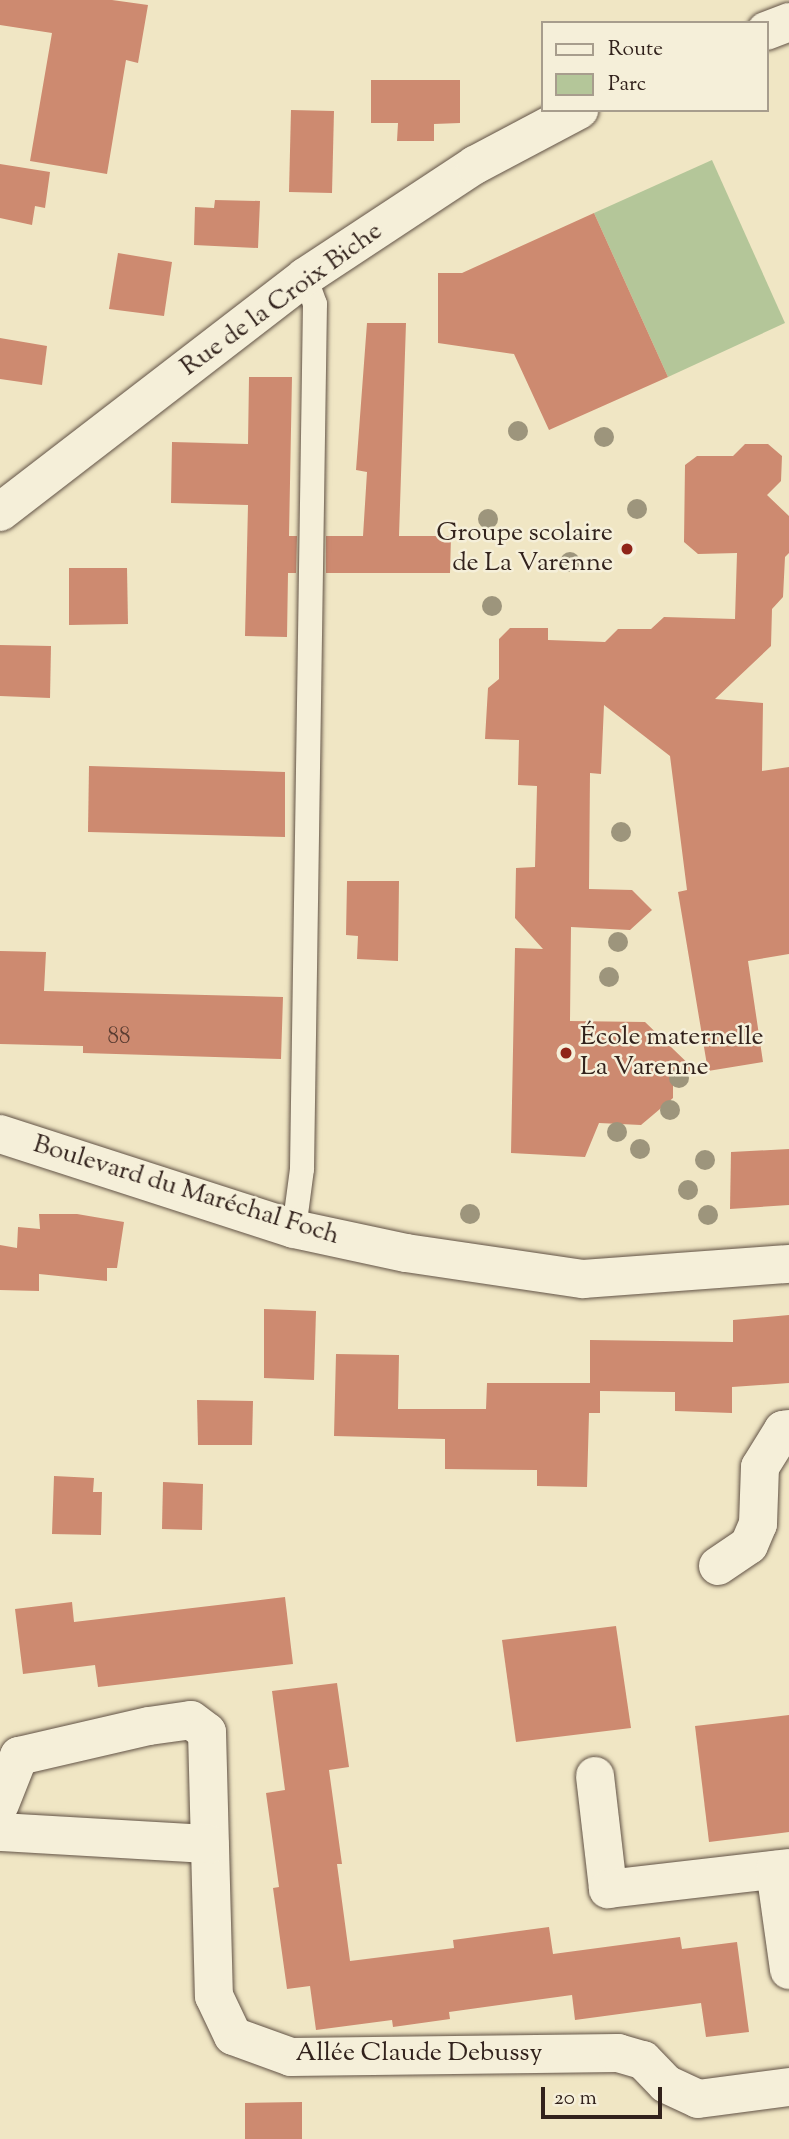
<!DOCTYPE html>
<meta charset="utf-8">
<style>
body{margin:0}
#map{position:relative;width:789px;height:2139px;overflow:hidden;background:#f0e6c4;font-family:"Sorts Mill Goudy",serif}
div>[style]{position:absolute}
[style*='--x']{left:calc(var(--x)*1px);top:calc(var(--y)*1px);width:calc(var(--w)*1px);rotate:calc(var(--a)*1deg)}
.green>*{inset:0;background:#b4c699}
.building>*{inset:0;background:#cd8a70}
.roads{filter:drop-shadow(0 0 2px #625346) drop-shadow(0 0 2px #625346)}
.lane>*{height:24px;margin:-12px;padding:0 12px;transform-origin:12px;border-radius:12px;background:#f5efd9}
.street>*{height:38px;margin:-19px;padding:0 19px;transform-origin:19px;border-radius:19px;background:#f5efd9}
.secondary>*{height:38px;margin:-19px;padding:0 19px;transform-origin:19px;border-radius:19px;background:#f5efd9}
.trees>*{width:20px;height:20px;margin:-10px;border-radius:50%;background:#9d957c}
.dots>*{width:19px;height:19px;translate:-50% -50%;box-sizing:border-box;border:4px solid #f5efd9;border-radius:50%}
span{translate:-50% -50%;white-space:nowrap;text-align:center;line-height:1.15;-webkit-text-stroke:5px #f5efd9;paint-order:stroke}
.number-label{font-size:23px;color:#593c31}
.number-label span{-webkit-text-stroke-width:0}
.street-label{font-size:26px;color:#32221c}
.poi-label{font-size:26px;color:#32221c}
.right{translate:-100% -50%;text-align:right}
.left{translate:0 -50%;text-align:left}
.legend{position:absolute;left:541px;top:21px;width:228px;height:91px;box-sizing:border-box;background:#f5efd9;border:2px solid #a79d8d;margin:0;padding:9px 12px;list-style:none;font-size:21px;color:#32221c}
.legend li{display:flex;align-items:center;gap:14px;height:35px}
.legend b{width:35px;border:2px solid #a79d8d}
.scale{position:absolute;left:541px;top:2087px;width:121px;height:32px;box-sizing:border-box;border:4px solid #32221c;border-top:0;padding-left:9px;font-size:21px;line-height:24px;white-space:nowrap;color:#32221c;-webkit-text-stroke:5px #f5efd9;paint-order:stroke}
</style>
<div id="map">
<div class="green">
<i style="clip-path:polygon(712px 160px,785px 323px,668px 377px,594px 213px)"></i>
</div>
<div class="building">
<i style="clip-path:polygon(0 0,112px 0,148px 5px,138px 63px,126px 60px,107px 174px,30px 161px,52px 33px,0 25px)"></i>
<i style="clip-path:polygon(371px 80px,460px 80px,460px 123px,434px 124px,434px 141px,397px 141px,398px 123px,371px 123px)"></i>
<i style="clip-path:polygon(291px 110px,334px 111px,332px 193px,289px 192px)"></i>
<i style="clip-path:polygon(0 164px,50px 172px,45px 208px,35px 206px,32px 225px,0 218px)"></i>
<i style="clip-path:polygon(215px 200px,260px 201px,258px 248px,194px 245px,195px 207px,214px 208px)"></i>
<i style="clip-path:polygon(594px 213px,668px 377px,549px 430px,514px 354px,438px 343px,438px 273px,462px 273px)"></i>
<i style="clip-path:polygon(118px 253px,172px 262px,164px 316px,109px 309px)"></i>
<i style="clip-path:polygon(367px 323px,406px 323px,399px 536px,451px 536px,450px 573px,326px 573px,326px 536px,363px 536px,367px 472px,356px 470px)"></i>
<i style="clip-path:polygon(0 338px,47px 346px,42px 385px,0 379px)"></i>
<i style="clip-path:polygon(249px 377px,292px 377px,289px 536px,297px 536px,296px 573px,288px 573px,287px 637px,245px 636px,248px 505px,171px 503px,172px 442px,248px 444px)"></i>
<i style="clip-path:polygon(745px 444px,768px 444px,782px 456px,781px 481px,767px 495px,789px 516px,789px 553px,785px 557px,783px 597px,772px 609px,771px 646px,715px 699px,763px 703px,762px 771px,789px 767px,789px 954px,748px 961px,763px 1062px,708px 1071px,678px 892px,687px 890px,670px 756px,604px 705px,601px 774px,590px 773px,589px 889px,632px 890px,652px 910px,630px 930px,571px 927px,570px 1021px,645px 1022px,698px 1073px,673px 1076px,673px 1098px,641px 1125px,599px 1123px,585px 1157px,511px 1153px,515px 948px,543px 949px,515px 918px,516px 868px,535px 867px,537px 786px,518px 785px,519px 740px,485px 739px,488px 688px,499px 679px,499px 639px,510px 628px,548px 628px,548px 640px,605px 642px,618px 629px,651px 629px,664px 617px,735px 619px,737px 553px,698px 554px,684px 542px,685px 465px,697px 456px,733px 456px)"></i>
<i style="clip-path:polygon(69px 568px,127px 568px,128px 624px,69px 625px)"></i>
<i style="clip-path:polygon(0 645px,51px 646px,50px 698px,0 696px)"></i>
<i style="clip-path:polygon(89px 766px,285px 772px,285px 837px,88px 832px)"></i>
<i style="clip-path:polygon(347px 881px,399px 881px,398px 961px,357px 959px,358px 936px,346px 935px)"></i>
<i style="clip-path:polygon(0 951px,46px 952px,44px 991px,283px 997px,281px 1059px,83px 1053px,83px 1046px,0 1044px)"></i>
<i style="clip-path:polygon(789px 1149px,789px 1205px,730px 1209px,731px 1152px)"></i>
<i style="clip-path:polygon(39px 1214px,77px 1214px,124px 1222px,117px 1268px,107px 1268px,107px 1281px,39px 1274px,39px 1291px,0 1290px,0 1245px,17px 1248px,18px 1227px,40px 1229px)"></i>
<i style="clip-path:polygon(264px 1309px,316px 1311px,314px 1380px,264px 1378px)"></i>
<i style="clip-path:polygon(789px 1315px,789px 1383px,732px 1387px,732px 1413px,675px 1411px,675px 1392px,600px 1391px,600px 1413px,589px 1413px,587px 1487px,537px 1486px,537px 1470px,445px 1469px,445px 1439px,334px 1436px,336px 1354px,399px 1355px,398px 1409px,486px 1409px,487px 1383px,590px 1383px,590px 1340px,733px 1342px,733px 1320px)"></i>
<i style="clip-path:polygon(197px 1400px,253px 1401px,252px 1445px,198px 1445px)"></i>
<i style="clip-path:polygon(54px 1476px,94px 1478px,93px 1492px,102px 1492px,101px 1535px,52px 1534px)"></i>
<i style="clip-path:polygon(163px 1482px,203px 1484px,202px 1530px,162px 1529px)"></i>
<i style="clip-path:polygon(285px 1597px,293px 1664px,98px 1687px,95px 1665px,23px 1674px,15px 1609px,72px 1602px,74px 1622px)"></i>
<i style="clip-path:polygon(616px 1626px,631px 1728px,516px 1742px,502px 1640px)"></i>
<i style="clip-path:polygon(337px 1683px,349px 1767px,329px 1770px,342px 1864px,337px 1864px,350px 1961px,454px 1948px,453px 1940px,549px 1927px,553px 1954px,680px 1937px,682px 1949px,737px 1942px,749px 2032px,706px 2037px,701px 2003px,575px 2020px,572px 1995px,449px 2012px,450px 2019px,393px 2027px,392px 2020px,316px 2030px,310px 1986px,287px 1989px,273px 1888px,279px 1887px,266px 1793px,285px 1790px,272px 1691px)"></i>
<i style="clip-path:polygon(789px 1715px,789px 1832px,709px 1842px,695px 1726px)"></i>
<i style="clip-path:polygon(302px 2102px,302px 2139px,245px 2139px,245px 2103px)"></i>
</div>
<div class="roads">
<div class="lane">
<i style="--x:294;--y:1229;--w:61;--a:-82.4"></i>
<i style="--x:302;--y:1169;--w:865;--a:-89.14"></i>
<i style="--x:315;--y:304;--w:29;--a:-110"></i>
</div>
<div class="street">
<i style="--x:766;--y:31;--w:25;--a:-21"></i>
<i style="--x:0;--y:512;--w:385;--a:-37.6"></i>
<i style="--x:305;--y:277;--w:204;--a:-33.4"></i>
<i style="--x:475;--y:165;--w:118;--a:-27.9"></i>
<i style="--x:718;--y:1566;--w:37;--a:-34"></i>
<i style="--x:749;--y:1545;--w:23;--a:-67"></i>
<i style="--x:758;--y:1524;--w:57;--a:-88"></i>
<i style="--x:760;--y:1467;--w:44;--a:-58.1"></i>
<i style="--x:783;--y:1430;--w:6;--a:-9"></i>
<i style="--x:595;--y:1776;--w:114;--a:83.4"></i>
<i style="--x:608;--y:1889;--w:182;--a:-6.6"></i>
<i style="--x:0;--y:1804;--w:52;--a:-68.4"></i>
<i style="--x:19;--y:1756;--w:133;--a:-13"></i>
<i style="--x:149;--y:1726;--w:42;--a:-8.1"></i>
<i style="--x:191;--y:1720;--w:20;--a:37"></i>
<i style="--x:207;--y:1732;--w:264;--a:88.5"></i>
<i style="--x:214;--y:1996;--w:44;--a:64.6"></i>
<i style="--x:233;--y:2036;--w:62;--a:19.9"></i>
<i style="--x:291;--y:2057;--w:327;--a:-0.7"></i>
<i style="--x:618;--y:2053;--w:26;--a:16"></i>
<i style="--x:643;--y:2060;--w:33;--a:46"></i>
<i style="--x:666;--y:2084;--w:35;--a:25"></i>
<i style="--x:698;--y:2099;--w:92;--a:-7.5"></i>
<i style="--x:0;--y:1832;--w:210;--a:3.3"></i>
<i style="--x:775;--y:1870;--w:101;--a:82"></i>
</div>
<div class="secondary">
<i style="--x:0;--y:1134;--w:309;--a:17.9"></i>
<i style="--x:294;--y:1229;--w:115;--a:12.1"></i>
<i style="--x:406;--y:1253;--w:179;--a:8.4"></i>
<i style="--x:583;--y:1279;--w:207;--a:-4.2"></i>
</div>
</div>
<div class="trees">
<i style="left:518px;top:431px"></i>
<i style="left:604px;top:437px"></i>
<i style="left:637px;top:509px"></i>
<i style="left:488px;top:519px"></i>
<i style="left:570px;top:562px"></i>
<i style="left:492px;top:606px"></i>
<i style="left:621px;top:832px"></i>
<i style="left:618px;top:942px"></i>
<i style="left:609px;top:977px"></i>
<i style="left:679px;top:1078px"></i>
<i style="left:670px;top:1110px"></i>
<i style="left:617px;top:1132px"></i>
<i style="left:640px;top:1149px"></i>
<i style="left:705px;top:1160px"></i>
<i style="left:688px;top:1190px"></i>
<i style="left:470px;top:1214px"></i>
<i style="left:708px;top:1215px"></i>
</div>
<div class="dots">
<i style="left:627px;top:549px;background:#8f2418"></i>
<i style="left:566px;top:1053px;background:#8f2418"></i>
</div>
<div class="number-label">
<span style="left:119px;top:1038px">88</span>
</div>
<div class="street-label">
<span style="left:282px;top:300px;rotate:-36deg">Rue de la Croix Biche</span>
<span style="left:186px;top:1191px;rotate:17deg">Boulevard du Maréchal Foch</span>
<span style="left:419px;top:2054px">Allée Claude Debussy</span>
</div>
<div class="poi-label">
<span class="right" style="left:613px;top:549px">Groupe scolaire<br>de La Varenne</span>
<span class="left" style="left:580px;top:1053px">École maternelle<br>La Varenne</span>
</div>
<ul class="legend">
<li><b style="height:9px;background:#f5efd9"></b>Route</li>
<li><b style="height:19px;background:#b4c699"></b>Parc</li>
</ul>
<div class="scale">20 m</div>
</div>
